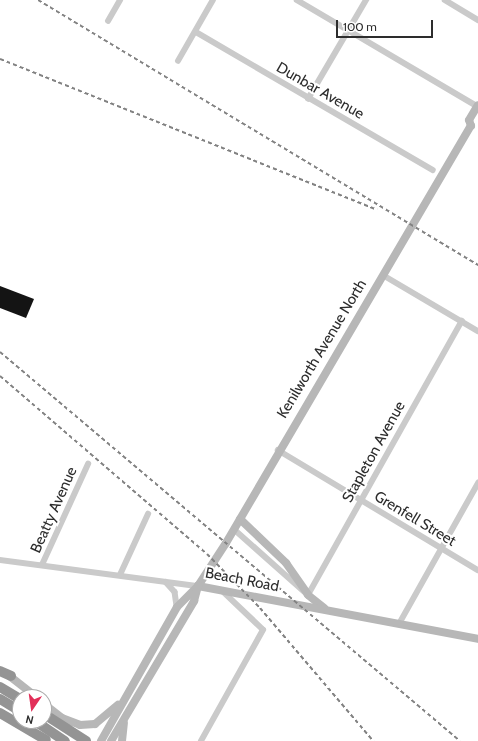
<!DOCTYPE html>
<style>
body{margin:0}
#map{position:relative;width:478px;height:741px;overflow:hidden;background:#fff;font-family:Cabin,sans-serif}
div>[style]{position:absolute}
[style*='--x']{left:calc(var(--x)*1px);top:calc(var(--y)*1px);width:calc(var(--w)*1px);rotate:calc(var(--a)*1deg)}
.building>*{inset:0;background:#141414}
.street>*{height:5.5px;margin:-2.75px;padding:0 2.75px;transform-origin:2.75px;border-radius:2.75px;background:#cacaca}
.secondary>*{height:8px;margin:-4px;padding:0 4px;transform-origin:4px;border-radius:4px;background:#b7b7b7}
.highway>*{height:10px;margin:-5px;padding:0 5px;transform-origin:5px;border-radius:5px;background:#949494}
.rail>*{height:2px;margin-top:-1px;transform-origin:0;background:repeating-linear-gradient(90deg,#828282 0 4px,transparent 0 7px)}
span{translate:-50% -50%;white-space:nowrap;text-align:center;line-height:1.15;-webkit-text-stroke:4px #fff;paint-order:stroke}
.street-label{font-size:15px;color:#2d2d2d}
.north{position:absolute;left:12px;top:689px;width:40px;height:40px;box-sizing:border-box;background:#fff;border:1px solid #ababab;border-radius:50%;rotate:193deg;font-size:11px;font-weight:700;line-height:16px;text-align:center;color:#2d2d2d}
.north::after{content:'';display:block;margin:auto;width:14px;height:18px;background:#e23059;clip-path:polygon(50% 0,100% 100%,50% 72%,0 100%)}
.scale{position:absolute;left:336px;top:20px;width:97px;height:18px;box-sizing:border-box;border:2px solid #2d2d2d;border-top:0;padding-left:5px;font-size:12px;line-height:14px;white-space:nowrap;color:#2d2d2d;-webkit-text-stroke:3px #fff;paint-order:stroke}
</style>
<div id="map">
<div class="building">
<i style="clip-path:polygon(0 286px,34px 299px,26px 318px,0 308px)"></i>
</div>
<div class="street">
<i style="--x:297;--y:0;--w:209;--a:30.5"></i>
<i style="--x:445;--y:0;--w:39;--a:31"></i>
<i style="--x:108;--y:21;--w:24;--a:-60"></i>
<i style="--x:196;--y:32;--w:274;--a:30.2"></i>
<i style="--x:178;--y:61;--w:70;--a:-60.2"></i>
<i style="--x:308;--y:99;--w:115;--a:-59.6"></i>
<i style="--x:383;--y:275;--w:110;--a:30.5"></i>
<i style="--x:278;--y:450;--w:233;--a:31"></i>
<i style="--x:234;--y:529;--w:99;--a:41.7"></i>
<i style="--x:308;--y:595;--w:314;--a:-60.7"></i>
<i style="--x:0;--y:560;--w:200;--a:7.5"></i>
<i style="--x:42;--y:565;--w:111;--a:-65.5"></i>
<i style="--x:120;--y:575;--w:67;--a:-65.3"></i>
<i style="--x:166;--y:582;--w:13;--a:48"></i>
<i style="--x:175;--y:592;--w:15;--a:82"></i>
<i style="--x:399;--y:624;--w:162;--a:-60.7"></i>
<i style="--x:201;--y:741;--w:127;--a:-60.8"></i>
<i style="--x:263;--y:630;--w:55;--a:-136.5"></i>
</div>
<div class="secondary">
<i style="--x:240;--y:519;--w:64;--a:43.7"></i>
<i style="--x:286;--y:563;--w:39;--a:55"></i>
<i style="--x:308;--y:595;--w:21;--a:39"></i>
<i style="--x:198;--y:586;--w:285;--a:10.7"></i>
<i style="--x:7;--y:674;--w:37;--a:38"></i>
<i style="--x:44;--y:704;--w:28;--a:38"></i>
<i style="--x:62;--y:718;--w:19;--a:21"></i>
<i style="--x:80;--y:725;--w:15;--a:-4"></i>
<i style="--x:95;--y:724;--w:30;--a:-40"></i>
<i style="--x:101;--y:741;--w:154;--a:-60.4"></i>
<i style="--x:177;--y:607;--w:30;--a:-45"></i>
<i style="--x:198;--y:586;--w:51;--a:-56.9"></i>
<i style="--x:226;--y:543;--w:484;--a:-59.6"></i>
<i style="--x:471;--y:126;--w:6;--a:-108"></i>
<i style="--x:469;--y:120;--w:17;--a:-59"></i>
<i style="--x:111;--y:741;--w:163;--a:-59.3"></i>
<i style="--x:194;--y:601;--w:16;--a:-75"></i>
<i style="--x:122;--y:741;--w:18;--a:-84"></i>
</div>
<div class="highway">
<i style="--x:0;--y:671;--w:12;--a:24"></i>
<i style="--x:0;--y:687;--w:23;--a:31"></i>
<i style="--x:0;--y:699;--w:23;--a:31"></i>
<i style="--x:0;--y:713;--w:53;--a:30.4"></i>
<i style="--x:44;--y:714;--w:50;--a:32.7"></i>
<i style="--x:35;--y:721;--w:36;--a:34"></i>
</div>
<div class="rail">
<i style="--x:38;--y:0;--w:514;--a:31.06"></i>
<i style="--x:0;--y:59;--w:406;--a:21.8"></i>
<i style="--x:0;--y:352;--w:602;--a:40.22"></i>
<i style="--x:0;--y:376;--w:273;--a:40.7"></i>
<i style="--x:207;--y:554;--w:76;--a:45.5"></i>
<i style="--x:260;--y:608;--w:175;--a:49.6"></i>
</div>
<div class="street-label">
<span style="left:320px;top:91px;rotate:30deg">Dunbar Avenue</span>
<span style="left:322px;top:349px;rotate:-59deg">Kenilworth Avenue North</span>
<span style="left:374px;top:452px;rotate:-61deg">Stapleton Avenue</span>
<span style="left:54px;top:510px;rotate:-66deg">Beatty Avenue</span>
<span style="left:415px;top:519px;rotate:31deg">Grenfell Street</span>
<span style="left:242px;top:580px;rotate:11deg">Beach Road</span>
</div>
<div class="north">N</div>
<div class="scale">100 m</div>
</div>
